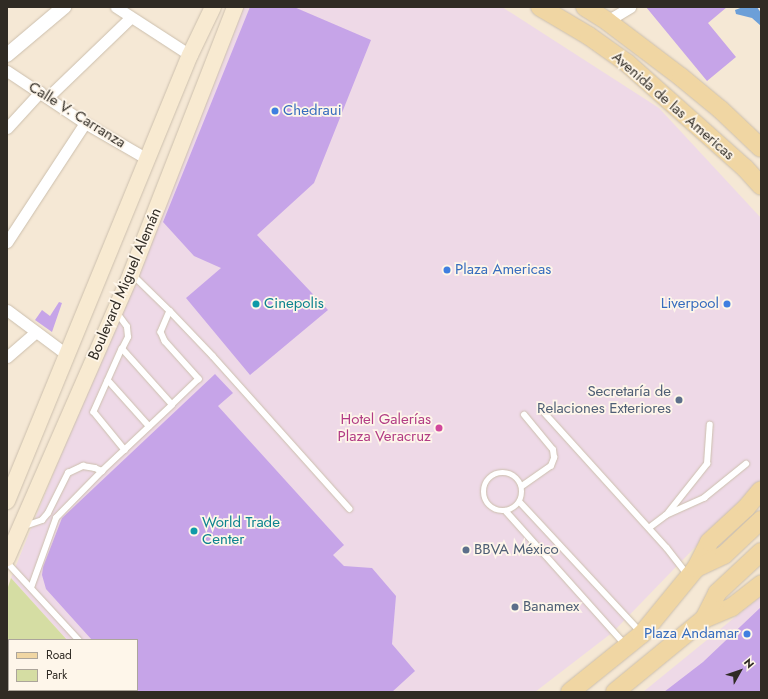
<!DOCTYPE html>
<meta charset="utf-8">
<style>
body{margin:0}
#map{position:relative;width:768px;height:699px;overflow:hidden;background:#f5e8d5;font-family:Jost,sans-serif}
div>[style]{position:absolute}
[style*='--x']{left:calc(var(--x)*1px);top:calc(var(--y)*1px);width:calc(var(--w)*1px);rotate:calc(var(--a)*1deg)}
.commercial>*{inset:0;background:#eed9e7}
.green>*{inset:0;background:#d5dda3}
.water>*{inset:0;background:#6c9fd8}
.building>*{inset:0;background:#c6a4e8}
.roads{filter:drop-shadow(0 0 1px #ccbfad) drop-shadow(0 0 1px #ccbfad)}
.service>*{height:5.5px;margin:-2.75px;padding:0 2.75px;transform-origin:2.75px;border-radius:2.75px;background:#fff}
.service>.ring{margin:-2.75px;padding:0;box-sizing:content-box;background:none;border:5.5px solid #fff;border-radius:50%}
.minor>*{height:11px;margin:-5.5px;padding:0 5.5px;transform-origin:5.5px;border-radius:5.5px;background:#fff}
.tertiary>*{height:14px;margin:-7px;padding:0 7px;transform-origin:7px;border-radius:7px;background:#fff}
.secondary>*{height:16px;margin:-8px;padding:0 8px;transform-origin:8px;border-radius:8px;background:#f8ead1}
.primary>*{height:18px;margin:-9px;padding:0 9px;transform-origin:9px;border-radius:9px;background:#f0d6a3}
.dots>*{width:11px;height:11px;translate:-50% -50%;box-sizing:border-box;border:2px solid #fef6ea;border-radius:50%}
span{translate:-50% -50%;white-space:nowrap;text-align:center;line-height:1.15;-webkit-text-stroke:3.5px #fef6ea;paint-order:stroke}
.street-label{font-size:15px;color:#302b24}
.shop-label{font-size:15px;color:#366cbe}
.left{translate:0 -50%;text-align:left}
.right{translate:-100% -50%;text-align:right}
.culture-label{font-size:15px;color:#0d838f}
.service-label{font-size:15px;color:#4e5e75}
.hotel-label{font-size:15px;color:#b23c85}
.frame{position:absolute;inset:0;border:8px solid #302b24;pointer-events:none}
.legend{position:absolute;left:8px;top:639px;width:130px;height:52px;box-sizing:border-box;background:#fef6ea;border:1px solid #aca59b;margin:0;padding:5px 7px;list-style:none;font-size:12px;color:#302b24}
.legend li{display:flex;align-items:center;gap:8px;height:20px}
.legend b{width:20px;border:1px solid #aca59b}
.north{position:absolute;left:720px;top:651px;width:40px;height:40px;-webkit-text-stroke:3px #fef6ea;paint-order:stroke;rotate:50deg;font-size:11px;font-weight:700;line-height:16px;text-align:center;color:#302b24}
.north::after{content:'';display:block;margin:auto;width:14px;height:18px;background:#302b24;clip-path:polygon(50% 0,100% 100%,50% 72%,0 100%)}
</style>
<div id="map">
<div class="commercial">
<i style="clip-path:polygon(242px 7px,502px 7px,659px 108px,761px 218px,761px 479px,613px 632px,535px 692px,113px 692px,112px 690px,137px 690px,137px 640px,67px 640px,11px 578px)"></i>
<i style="clip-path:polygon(761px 596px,761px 692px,643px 692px)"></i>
</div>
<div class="green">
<i style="clip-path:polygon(11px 578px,67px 640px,9px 640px,9px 690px,112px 690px,113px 692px,7px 692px,7px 590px)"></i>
</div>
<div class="water">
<i style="clip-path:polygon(743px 7px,757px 7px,761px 13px,761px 26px,752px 18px,736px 14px,735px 10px)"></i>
</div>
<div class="building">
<i style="clip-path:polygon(250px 7px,294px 7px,371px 40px,314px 183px,257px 235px,328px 310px,250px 375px,186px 298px,221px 268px,194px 256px,163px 222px)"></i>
<i style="clip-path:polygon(646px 7px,727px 7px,708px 23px,736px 57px,707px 81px)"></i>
<i style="clip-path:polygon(59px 302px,62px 303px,52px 332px,35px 320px,42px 310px,50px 316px)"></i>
<i style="clip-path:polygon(215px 374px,233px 393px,218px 406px,344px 545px,333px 555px,344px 566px,372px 568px,396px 596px,392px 644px,415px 671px,392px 692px,137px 692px,137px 640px,92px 640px,46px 589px,42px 575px,43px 567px,62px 518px)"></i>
<i style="clip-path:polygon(761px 607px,761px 692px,664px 692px,703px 662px)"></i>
</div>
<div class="roads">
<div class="service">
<i style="--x:133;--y:275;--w:52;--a:44.2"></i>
<i style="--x:170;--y:311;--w:62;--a:46.3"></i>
<i style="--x:213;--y:356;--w:205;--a:48.2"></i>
<i style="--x:170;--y:311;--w:23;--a:113"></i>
<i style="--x:161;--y:332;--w:10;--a:66"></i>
<i style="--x:165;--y:341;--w:51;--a:48.2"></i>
<i style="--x:199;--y:379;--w:37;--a:136"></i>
<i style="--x:122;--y:349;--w:69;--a:114"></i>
<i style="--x:94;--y:412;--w:49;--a:50.8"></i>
<i style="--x:108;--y:380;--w:62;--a:48.3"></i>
<i style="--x:544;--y:412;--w:183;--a:47.9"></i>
<i style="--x:667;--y:548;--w:34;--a:52"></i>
<i class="ring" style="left:484px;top:473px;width:32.5px;height:32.5px"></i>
<i style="--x:522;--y:486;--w:35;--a:-35"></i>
<i style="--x:551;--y:466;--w:9;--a:-69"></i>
<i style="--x:554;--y:458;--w:8;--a:-97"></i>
<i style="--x:553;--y:450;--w:45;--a:-129.6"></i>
<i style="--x:520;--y:502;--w:178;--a:47.1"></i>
<i style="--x:506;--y:511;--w:178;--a:48.2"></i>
<i style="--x:668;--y:513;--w:63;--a:-51.5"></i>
<i style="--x:707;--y:464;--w:39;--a:-86"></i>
<i style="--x:25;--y:526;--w:18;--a:-19"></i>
<i style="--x:42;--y:520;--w:9;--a:-49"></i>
<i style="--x:48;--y:513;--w:45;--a:-63.4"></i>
<i style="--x:68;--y:473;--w:17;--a:-25"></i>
<i style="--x:83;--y:466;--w:12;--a:9"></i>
<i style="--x:95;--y:468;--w:8;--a:23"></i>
<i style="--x:649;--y:528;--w:21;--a:-37"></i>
<i style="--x:666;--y:515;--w:42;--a:-24.1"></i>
<i style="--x:704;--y:498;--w:54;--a:-39"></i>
<i style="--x:7;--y:562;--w:106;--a:47.3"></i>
<i style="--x:31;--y:588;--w:74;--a:-70.3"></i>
<i style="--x:56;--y:518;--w:66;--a:-45.6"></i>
<i style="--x:102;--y:471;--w:96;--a:-43.3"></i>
<i style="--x:172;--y:405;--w:75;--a:-131.8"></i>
<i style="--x:122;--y:349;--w:13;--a:-63"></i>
<i style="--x:128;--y:337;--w:10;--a:-96"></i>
<i style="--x:127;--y:327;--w:17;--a:-126"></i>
<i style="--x:125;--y:690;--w:3;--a:45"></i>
</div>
<div class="minor">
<i style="--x:116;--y:7;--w:88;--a:33"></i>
<i style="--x:607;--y:21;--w:27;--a:-31"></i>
<i style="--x:7;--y:71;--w:94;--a:33.7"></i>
<i style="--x:85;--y:123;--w:72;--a:30.1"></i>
<i style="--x:48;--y:97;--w:115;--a:-43.9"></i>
<i style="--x:7;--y:128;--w:49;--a:-47.5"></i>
<i style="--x:7;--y:242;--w:142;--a:-56.8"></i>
<i style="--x:7;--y:310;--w:74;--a:36.7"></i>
<i style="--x:7;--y:357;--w:37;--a:-41"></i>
</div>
<div class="tertiary">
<i style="--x:7;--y:55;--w:75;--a:-40.1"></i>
</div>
<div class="secondary">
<i style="--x:7;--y:501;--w:482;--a:-67.7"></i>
<i style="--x:190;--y:55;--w:53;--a:-64.4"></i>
<i style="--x:7;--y:558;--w:310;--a:-66.4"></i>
<i style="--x:131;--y:274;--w:287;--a:-68.7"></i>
</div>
<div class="primary">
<i style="--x:540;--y:7;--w:57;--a:30.6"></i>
<i style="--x:589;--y:36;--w:47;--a:35.4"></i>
<i style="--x:627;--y:63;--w:158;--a:41.7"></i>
<i style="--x:745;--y:168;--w:24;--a:48"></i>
<i style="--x:585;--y:7;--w:26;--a:32"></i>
<i style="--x:607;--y:21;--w:93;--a:37.1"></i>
<i style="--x:681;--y:77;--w:52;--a:39.5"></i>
<i style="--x:721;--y:110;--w:55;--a:43.5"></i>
<i style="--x:696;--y:568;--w:29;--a:-63"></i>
<i style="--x:709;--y:542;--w:50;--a:-42.6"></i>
<i style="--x:746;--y:508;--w:23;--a:-50"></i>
<i style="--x:704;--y:619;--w:30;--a:-23"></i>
<i style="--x:732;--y:607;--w:37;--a:-38"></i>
<i style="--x:570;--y:692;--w:92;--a:-38.9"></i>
<i style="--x:642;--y:634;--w:85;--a:-50.7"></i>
<i style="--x:696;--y:568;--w:31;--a:-25"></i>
<i style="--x:724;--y:555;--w:51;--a:-43.4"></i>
<i style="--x:615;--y:692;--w:115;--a:-39.4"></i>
<i style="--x:704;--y:619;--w:29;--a:-63"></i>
<i style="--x:717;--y:593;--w:60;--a:-43"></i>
</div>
</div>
<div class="dots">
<i style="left:275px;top:111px;background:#3f7fe0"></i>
<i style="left:447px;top:270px;background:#3f7fe0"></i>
<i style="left:256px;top:304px;background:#0f9aa8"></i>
<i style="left:727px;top:304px;background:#3f7fe0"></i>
<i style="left:679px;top:400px;background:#5c6f8a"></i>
<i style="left:439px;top:428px;background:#d1479c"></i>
<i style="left:194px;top:531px;background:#0f9aa8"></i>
<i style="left:466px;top:550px;background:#5c6f8a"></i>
<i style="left:515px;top:607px;background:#5c6f8a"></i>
<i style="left:747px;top:634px;background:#3f7fe0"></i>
</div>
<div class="street-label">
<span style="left:673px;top:106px;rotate:41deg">Avenida de las Americas</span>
<span style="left:77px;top:115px;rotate:32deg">Calle V. Carranza</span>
<span style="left:125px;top:284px;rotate:-67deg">Boulevard Miguel Alemán</span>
</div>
<div class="shop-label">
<span class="left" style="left:283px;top:111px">Chedraui</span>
<span class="left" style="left:455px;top:270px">Plaza Americas</span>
<span class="right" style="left:719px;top:304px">Liverpool</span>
<span class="right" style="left:739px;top:634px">Plaza Andamar</span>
</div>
<div class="culture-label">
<span class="left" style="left:264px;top:304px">Cinepolis</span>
<span class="left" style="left:202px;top:531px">World Trade<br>Center</span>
</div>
<div class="service-label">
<span class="right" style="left:671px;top:400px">Secretaría de<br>Relaciones Exteriores</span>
<span class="left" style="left:474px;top:550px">BBVA México</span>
<span class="left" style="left:523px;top:607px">Banamex</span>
</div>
<div class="hotel-label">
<span class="right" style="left:431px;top:428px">Hotel Galerías<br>Plaza Veracruz</span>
</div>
<div class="frame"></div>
<ul class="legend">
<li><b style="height:5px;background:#f0d6a3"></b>Road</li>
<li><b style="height:11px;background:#d5dda3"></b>Park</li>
</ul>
<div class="north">N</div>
</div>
